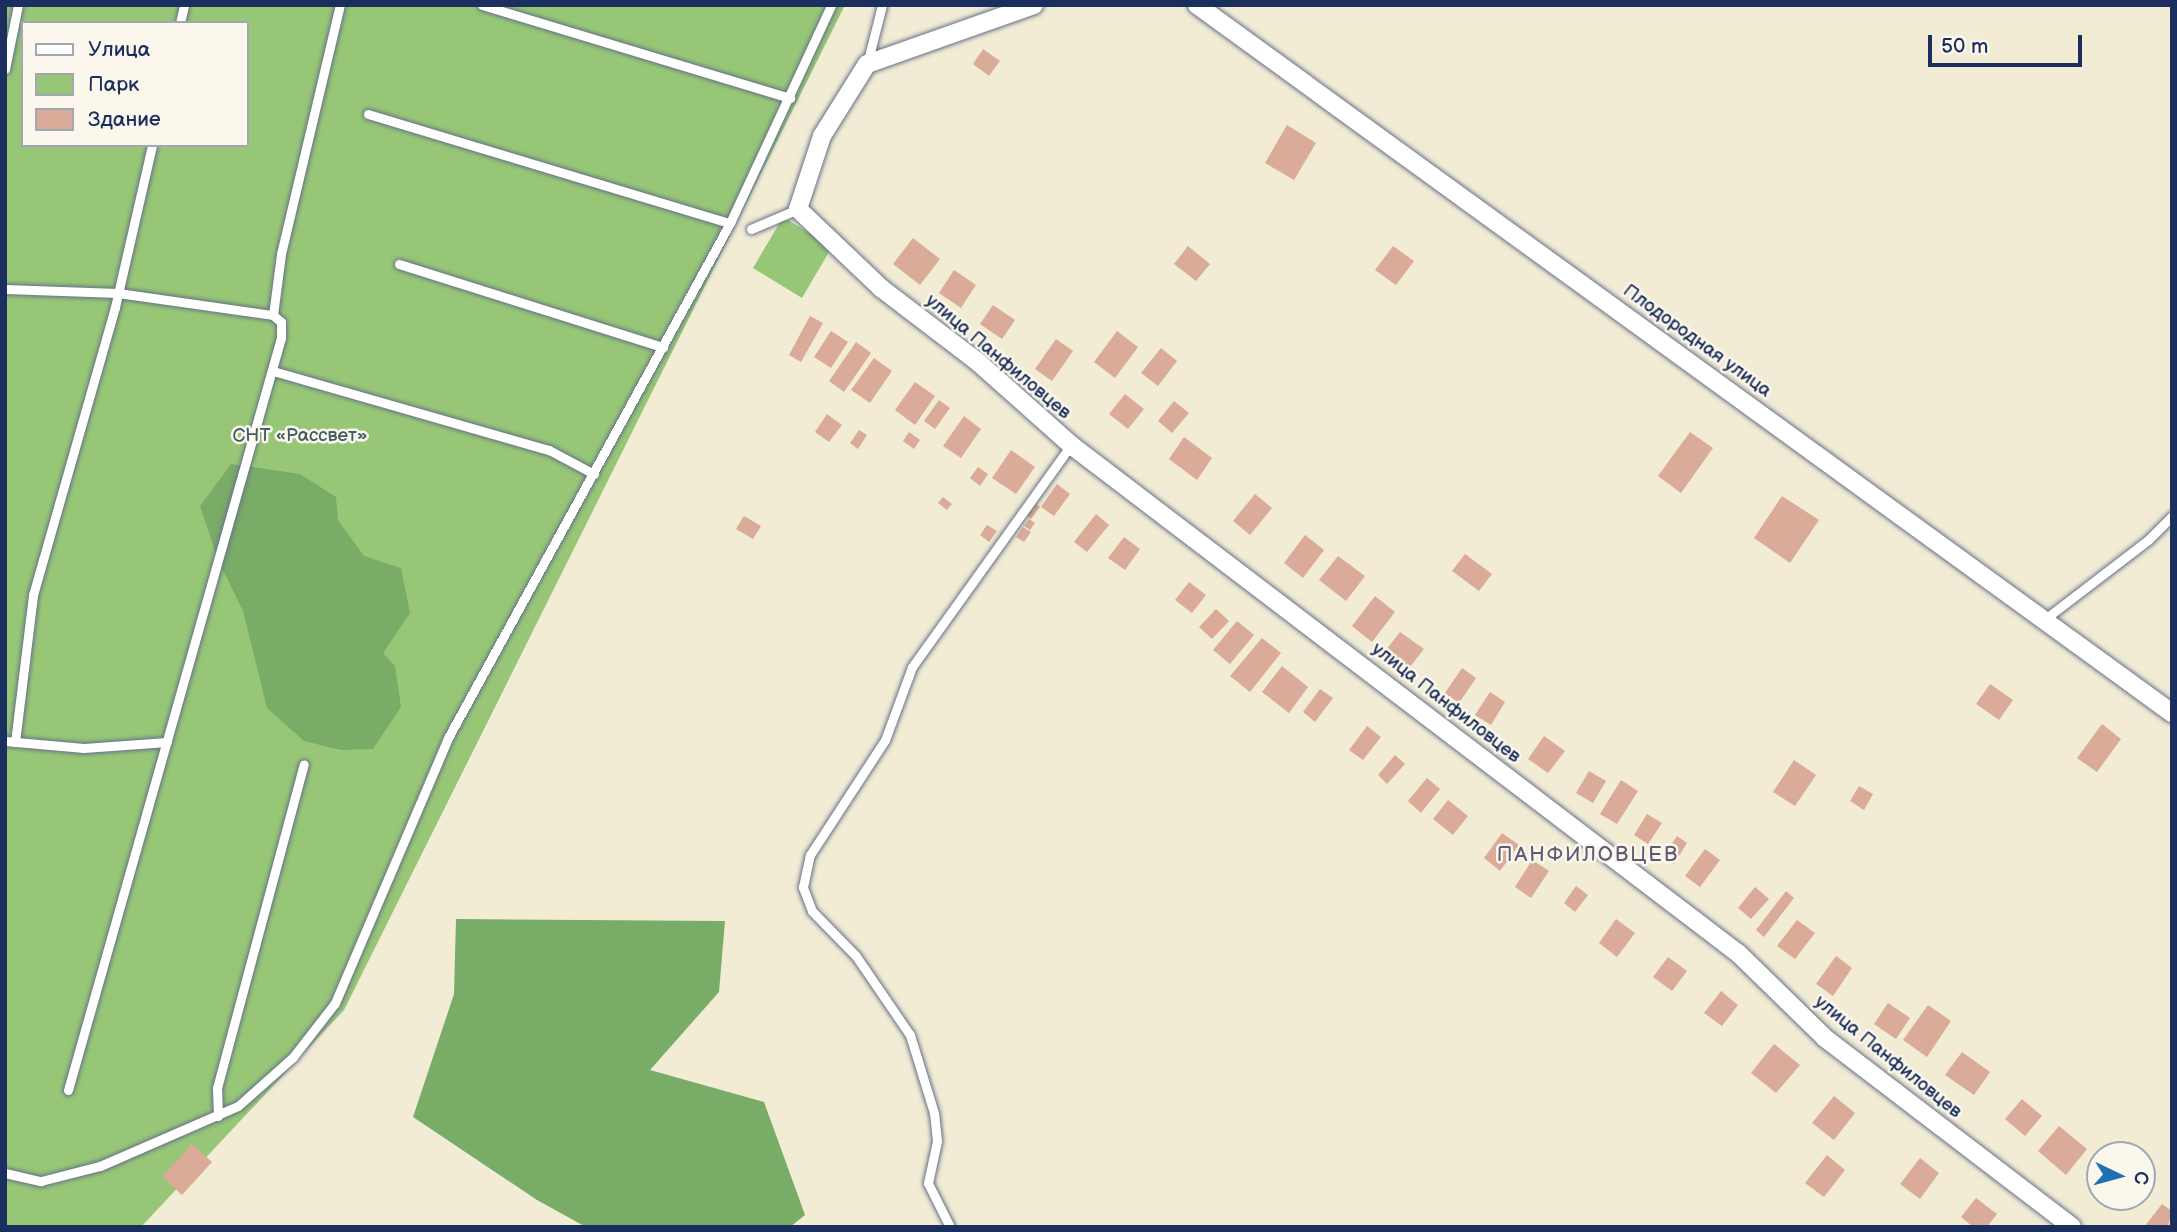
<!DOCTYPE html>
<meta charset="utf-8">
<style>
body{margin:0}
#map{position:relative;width:2177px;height:1232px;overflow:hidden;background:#f2ecd5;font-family:"Balsamiq Sans",sans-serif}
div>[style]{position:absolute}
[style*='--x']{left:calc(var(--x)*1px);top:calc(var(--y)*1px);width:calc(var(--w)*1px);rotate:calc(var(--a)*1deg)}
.green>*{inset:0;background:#97c776}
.forest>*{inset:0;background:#79ac67}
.building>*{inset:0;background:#d9ab98}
.roads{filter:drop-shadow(0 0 2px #667188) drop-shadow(0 0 2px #667188)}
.service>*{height:9px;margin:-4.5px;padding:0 4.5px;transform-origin:4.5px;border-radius:4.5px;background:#fff}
.minor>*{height:18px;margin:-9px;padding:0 9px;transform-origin:9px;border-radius:9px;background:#fff}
span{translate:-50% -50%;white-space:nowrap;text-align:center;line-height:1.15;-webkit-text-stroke:5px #fbf7ec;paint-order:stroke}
.street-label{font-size:19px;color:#1b2f5e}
.park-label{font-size:19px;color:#405d65}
.neighbourhood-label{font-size:21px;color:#5e5a72;letter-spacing:2px}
.frame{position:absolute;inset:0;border:7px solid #1b2f5e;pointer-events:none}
.legend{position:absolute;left:21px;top:21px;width:228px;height:126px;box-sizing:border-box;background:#fbf7ec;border:2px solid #a1a7b3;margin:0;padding:9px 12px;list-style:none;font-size:21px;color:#1b2f5e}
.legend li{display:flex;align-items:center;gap:14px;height:35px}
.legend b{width:35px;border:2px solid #a1a7b3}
.north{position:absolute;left:2086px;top:1141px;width:70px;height:70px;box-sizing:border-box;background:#fbf7ec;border:2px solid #a1a7b3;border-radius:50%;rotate:95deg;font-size:19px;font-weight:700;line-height:28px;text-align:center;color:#1b2f5e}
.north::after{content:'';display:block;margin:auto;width:24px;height:32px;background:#1f6fb2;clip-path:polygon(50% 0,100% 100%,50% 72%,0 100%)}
.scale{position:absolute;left:1928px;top:35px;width:154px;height:32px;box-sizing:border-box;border:4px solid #1b2f5e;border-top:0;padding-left:9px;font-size:21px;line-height:24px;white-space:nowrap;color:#1b2f5e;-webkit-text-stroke:5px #fbf7ec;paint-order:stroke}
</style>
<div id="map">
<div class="green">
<i style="clip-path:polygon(evenodd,5px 5px,845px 5px,344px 1010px,141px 1227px,5px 1227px,5px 5px,23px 23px,247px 23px,247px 145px,23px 145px,23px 23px)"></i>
<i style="clip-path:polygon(783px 217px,832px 247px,802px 298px,753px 268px)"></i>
</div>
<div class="forest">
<i style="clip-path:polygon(231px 464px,300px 474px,336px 497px,338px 520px,364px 556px,401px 568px,410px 613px,383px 653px,395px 666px,401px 707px,373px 749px,341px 750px,304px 741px,267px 708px,243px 611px,218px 560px,200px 506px)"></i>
<i style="clip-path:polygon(456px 919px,725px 921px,719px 992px,650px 1070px,764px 1102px,805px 1215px,790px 1227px,586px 1227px,537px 1200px,413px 1117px,454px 994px)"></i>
</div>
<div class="building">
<i style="clip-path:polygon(983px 49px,1000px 61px,989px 76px,973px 64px)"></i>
<i style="clip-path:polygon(1287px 125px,1316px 143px,1294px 180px,1265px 163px)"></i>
<i style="clip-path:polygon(913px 238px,940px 259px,920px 285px,893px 264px)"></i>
<i style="clip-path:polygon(1188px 246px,1210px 264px,1196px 281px,1174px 264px)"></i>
<i style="clip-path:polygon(1393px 246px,1414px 261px,1396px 285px,1375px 270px)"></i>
<i style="clip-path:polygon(954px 270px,976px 285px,961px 308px,939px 293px)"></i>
<i style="clip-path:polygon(993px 305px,1015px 320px,1002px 339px,980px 324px)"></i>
<i style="clip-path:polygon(810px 316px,823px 323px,801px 362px,789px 355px)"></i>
<i style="clip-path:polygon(831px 331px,848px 342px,831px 368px,814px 357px)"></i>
<i style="clip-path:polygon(1117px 331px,1138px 347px,1115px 378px,1094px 362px)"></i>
<i style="clip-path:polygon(1056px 339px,1073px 351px,1052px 381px,1035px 369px)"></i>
<i style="clip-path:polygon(856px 342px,871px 353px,844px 392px,829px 381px)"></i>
<i style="clip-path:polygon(1161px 348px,1177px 361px,1158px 386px,1141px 373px)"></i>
<i style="clip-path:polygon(874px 358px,892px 371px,870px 403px,851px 390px)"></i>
<i style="clip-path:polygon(915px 382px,935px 396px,915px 425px,895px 410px)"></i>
<i style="clip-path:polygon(1125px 394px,1144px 409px,1128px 429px,1109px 414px)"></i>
<i style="clip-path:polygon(939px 400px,950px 408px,935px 429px,924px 421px)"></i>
<i style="clip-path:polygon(1174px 401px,1189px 413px,1172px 433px,1158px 421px)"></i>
<i style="clip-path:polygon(827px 414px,842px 425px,829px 442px,815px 432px)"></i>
<i style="clip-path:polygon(964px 416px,981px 429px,961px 458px,943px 446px)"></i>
<i style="clip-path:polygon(859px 430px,867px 435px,858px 449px,850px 443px)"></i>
<i style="clip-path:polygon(909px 432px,920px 440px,914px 449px,903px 441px)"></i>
<i style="clip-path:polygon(1690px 432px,1713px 448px,1681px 493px,1658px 476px)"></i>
<i style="clip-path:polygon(1184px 437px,1212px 458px,1197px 480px,1169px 459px)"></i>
<i style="clip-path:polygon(1011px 450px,1035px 467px,1016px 494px,992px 478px)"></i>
<i style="clip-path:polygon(978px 467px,988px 474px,980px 486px,970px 478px)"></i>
<i style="clip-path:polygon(1057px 484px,1070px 494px,1054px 516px,1041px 507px)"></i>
<i style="clip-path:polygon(1255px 494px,1272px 508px,1250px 535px,1233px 521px)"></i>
<i style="clip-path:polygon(1782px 496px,1819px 520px,1790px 563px,1754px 538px)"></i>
<i style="clip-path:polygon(943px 497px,952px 504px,947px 510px,938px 503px)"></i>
<i style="clip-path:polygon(1036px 504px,1040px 507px,1031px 519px,1027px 516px)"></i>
<i style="clip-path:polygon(1096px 514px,1109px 525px,1087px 552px,1074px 542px)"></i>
<i style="clip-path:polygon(744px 516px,761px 526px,753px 539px,736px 529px)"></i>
<i style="clip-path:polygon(1029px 519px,1035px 523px,1030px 530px,1024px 526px)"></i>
<i style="clip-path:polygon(987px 525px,997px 531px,989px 542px,980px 535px)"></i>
<i style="clip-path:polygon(1023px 527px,1031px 532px,1024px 542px,1016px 537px)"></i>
<i style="clip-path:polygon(1305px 535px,1324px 550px,1303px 578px,1284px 563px)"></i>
<i style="clip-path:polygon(1124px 537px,1140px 549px,1125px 570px,1108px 558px)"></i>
<i style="clip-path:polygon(1465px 554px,1492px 574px,1479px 591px,1452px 571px)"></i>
<i style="clip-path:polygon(1338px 556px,1365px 576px,1346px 601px,1319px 580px)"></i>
<i style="clip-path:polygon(1189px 582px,1206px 595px,1192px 613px,1175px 600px)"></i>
<i style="clip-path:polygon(1375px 596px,1395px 612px,1372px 642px,1352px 626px)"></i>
<i style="clip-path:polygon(1216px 609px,1229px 621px,1212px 639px,1199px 627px)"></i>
<i style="clip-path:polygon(1237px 621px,1254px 635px,1230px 664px,1213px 650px)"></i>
<i style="clip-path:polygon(1400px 632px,1424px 649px,1409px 668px,1386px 650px)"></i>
<i style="clip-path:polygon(1262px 638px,1281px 653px,1250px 692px,1230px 676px)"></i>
<i style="clip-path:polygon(1282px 666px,1308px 687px,1289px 713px,1262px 692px)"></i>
<i style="clip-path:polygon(1462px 668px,1476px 678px,1459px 703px,1445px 693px)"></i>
<i style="clip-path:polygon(1990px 684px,2013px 700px,1999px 720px,1976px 704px)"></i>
<i style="clip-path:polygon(1320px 689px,1333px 698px,1315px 722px,1303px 712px)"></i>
<i style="clip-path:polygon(1490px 692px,1505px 702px,1491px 725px,1475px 715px)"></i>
<i style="clip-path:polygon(2102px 724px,2121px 739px,2097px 772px,2077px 758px)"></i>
<i style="clip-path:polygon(1367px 726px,1381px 737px,1363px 760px,1349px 750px)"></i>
<i style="clip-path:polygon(1544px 736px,1565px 751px,1548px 773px,1528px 759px)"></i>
<i style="clip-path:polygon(1395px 755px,1405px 764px,1387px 784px,1378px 775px)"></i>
<i style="clip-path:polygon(1794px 760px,1816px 775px,1795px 806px,1773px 792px)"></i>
<i style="clip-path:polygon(1589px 771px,1606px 781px,1593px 803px,1576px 793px)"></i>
<i style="clip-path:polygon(1427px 778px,1440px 789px,1421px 813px,1408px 801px)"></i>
<i style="clip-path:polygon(1621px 780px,1638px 791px,1617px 824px,1600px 814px)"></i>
<i style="clip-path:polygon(1859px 786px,1873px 794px,1864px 810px,1850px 801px)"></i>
<i style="clip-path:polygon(1448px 800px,1468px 816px,1453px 835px,1433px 819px)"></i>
<i style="clip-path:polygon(1647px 814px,1662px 823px,1648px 844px,1634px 835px)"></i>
<i style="clip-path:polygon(1502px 833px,1519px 845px,1500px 871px,1484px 858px)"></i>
<i style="clip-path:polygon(1677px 836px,1687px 843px,1674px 864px,1663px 857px)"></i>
<i style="clip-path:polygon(1705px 849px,1720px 860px,1700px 887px,1685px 876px)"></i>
<i style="clip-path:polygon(1532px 860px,1549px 871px,1531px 898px,1515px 887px)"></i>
<i style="clip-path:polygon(1576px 886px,1588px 895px,1575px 912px,1564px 903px)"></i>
<i style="clip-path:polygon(1755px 887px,1769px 899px,1751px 919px,1738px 908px)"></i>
<i style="clip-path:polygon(1786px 891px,1794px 898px,1764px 937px,1756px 930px)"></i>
<i style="clip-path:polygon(1616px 919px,1635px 933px,1617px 957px,1599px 943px)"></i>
<i style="clip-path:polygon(1797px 920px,1815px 933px,1795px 959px,1777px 946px)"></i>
<i style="clip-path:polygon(1836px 956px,1852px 968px,1833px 996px,1816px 984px)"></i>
<i style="clip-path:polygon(1668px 957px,1687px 971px,1672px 991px,1653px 977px)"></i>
<i style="clip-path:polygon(1721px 991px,1738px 1005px,1722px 1026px,1704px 1013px)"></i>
<i style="clip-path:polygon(1888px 1003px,1910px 1018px,1896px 1039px,1874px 1024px)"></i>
<i style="clip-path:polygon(1928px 1005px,1951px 1021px,1927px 1057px,1903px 1040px)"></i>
<i style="clip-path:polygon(1774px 1044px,1800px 1065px,1776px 1093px,1751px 1073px)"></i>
<i style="clip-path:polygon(1962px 1052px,1990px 1072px,1974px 1095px,1945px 1075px)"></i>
<i style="clip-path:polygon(1834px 1096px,1855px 1113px,1834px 1140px,1812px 1123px)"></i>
<i style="clip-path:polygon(2022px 1099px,2042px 1116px,2025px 1136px,2005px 1119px)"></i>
<i style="clip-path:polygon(2059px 1126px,2087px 1149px,2066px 1175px,2038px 1151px)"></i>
<i style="clip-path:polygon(192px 1144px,212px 1162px,182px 1195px,162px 1177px)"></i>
<i style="clip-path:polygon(1827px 1155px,1845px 1170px,1824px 1197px,1805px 1183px)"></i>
<i style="clip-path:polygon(1920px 1158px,1939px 1173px,1920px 1199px,1900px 1184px)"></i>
<i style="clip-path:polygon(1976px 1198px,1997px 1214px,1987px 1227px,1973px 1227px,1961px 1217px)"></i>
<i style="clip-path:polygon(2162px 1204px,2172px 1211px,2168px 1227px,2144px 1227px)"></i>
</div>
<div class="roads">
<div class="service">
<i style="--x:482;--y:5;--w:322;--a:16.8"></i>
<i style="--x:180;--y:23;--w:18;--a:-77"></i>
<i style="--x:867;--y:64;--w:61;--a:-75.7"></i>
<i style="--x:5;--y:69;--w:65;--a:-78.5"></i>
<i style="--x:368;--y:114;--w:378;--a:16.8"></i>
<i style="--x:751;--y:229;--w:51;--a:-23.1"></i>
<i style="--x:399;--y:264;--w:277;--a:17.5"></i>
<i style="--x:5;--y:289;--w:113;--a:2"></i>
<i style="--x:118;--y:293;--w:157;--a:8.1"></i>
<i style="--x:273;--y:371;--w:287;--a:16"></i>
<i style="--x:549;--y:450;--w:51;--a:28.1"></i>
<i style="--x:2045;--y:619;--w:130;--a:-37.5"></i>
<i style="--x:2148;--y:540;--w:34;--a:-45"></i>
<i style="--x:5;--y:741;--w:79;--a:5.1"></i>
<i style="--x:84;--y:748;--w:83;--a:-4.1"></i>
<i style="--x:15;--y:742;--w:148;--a:-83"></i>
<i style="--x:33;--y:595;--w:299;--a:-74.1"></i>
<i style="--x:115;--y:307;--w:166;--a:-77.1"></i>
<i style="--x:68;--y:1090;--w:782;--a:-74.19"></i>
<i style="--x:281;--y:338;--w:16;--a:-90"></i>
<i style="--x:281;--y:322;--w:11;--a:-139"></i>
<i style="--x:273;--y:315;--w:62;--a:-82.5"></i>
<i style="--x:281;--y:254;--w:256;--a:-76.7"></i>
<i style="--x:218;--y:1116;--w:28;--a:-92"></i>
<i style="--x:217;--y:1088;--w:335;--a:-75"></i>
<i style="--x:5;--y:1173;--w:37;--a:13"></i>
<i style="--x:41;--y:1181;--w:61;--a:-14.3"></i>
<i style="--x:100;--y:1166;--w:150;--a:-23.5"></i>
<i style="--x:238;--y:1106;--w:74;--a:-41.7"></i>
<i style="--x:293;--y:1057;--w:68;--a:-52.1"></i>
<i style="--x:335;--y:1003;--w:290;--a:-66.9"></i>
<i style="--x:449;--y:736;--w:585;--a:-61.29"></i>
<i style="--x:730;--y:223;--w:240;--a:-65.1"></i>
<i style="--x:950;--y:1227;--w:49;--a:-116.6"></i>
<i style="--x:928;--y:1183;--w:43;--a:-77.9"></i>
<i style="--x:937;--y:1141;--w:28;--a:-96"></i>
<i style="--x:934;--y:1113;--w:82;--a:-107.1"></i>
<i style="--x:910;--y:1035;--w:96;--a:-124.4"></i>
<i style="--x:856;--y:956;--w:63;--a:-134.4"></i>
<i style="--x:812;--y:911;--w:26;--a:-111"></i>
<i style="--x:803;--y:887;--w:33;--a:-78"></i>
<i style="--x:810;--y:855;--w:137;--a:-56.9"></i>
<i style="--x:885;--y:740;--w:78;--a:-69.7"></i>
<i style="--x:912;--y:667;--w:273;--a:-54.4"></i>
</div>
<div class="minor">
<i style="--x:1034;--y:5;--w:177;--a:160.5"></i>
<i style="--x:867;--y:64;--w:85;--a:122"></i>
<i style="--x:822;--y:136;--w:77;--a:108.2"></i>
<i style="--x:798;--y:209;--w:115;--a:43.6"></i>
<i style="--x:881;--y:288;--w:123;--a:37.4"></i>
<i style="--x:979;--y:363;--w:123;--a:41.7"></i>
<i style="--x:1071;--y:445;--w:840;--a:37.31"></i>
<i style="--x:1739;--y:954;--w:120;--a:44.3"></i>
<i style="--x:1825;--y:1038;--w:311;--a:37.4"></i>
<i style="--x:1197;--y:5;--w:1205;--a:35.99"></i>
</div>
</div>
<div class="street-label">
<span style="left:1697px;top:341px;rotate:36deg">Плодородная улица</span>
<span style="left:998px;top:357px;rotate:40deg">улица Панфиловцев</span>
<span style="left:1446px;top:703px;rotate:38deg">улица Панфиловцев</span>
<span style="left:1888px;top:1057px;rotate:39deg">улица Панфиловцев</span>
</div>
<div class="park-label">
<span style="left:300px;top:436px">СНТ «Рассвет»</span>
</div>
<div class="neighbourhood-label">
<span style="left:1588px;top:855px">ПАНФИЛОВЦЕВ</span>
</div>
<div class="frame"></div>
<ul class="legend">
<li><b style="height:9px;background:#fff"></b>Улица</li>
<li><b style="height:19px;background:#97c776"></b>Парк</li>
<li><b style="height:19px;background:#d9ab98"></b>Здание</li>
</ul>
<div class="north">С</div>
<div class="scale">50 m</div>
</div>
